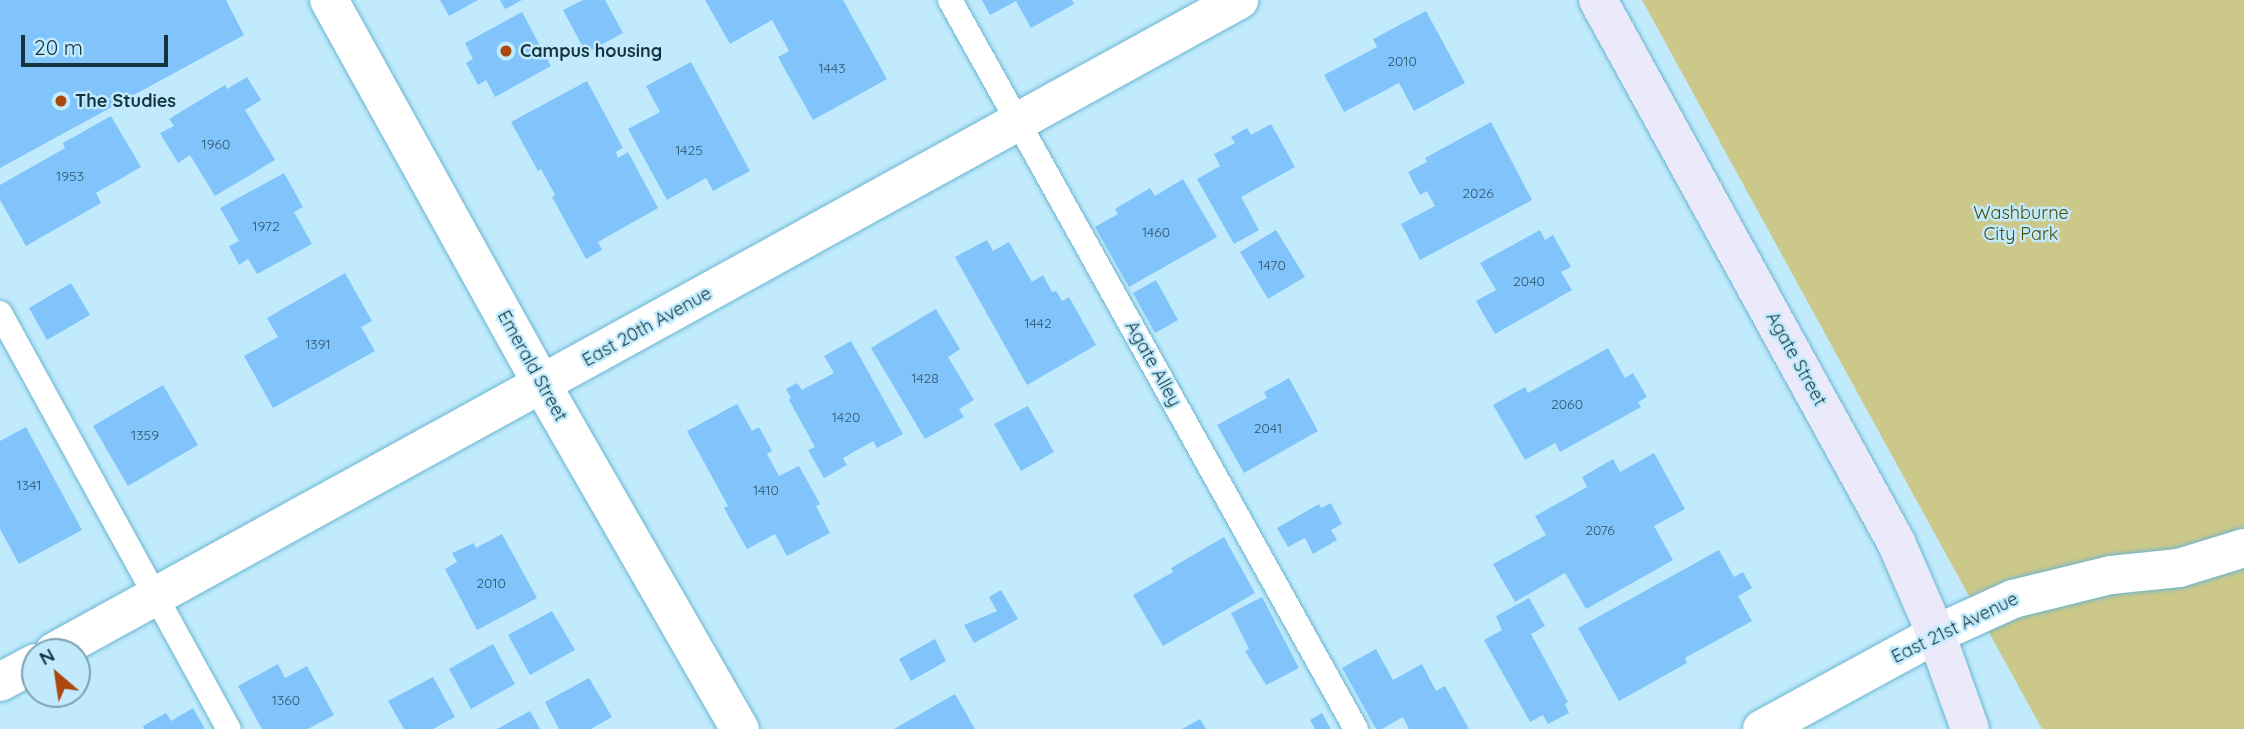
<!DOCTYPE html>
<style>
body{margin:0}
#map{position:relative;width:2244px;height:729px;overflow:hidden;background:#c1ebfd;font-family:Quicksand,sans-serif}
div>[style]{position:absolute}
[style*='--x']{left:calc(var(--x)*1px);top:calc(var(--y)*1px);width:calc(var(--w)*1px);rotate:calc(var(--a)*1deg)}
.green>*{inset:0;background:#ccc889}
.building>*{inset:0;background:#81c4fb}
.roads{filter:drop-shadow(0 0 2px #6cb5d1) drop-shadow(0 0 2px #6cb5d1)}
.lane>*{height:24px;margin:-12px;padding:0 12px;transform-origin:12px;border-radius:12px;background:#fff}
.street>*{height:38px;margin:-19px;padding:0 19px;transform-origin:19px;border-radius:19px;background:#fff}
.secondary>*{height:38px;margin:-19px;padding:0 19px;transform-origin:19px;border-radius:19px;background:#eaeafb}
.dots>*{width:19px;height:19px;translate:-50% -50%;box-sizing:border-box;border:4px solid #c1ebfd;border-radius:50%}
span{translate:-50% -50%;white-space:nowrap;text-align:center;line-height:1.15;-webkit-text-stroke:5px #c1ebfd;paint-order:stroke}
.number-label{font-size:14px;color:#2f576d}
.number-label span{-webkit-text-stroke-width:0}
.poi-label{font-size:18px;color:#14333e;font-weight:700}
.left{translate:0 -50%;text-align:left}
.park-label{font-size:18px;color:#504b09}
.street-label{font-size:18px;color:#14333e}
.north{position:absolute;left:21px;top:638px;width:70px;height:70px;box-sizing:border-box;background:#c1ebfd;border:2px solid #7ca1b1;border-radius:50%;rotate:331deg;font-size:19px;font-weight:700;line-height:28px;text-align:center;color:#14333e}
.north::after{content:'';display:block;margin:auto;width:24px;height:32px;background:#ab480e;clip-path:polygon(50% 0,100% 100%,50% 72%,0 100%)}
.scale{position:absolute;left:21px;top:35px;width:147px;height:32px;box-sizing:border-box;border:4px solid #14333e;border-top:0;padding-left:9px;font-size:21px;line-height:24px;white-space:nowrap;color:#14333e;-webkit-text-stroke:5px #c1ebfd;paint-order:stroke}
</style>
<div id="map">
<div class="green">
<i style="clip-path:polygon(1642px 0,2244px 0,2244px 729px,2042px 729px)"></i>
</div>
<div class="building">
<i style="clip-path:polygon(0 0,226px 0,244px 35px,0 168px)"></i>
<i style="clip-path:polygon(440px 0,478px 0,449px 16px)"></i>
<i style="clip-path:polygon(500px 0,522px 0,505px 9px)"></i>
<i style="clip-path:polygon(583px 0,605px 0,623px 33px,586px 53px,563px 10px)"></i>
<i style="clip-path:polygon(705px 0,843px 0,887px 79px,813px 120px,778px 57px,789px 51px,772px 20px,730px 44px)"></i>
<i style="clip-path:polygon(982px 0,1072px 0,1074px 4px,1031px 28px,1016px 1px,990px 15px)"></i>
<i style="clip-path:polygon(1426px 11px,1465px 83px,1414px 111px,1399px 83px,1344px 112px,1324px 75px,1377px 47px,1373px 39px)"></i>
<i style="clip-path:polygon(522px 12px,551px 66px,495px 97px,486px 80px,478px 85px,466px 63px,473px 59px,465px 43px)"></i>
<i style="clip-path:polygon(691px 62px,750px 171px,713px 191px,706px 178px,667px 200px,628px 129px,660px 112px,646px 86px)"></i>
<i style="clip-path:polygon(247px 77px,261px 100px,245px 110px,275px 160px,215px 196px,190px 155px,178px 163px,160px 133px,174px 126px,169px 119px,225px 85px,227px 89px)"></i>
<i style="clip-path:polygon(587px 81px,623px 148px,616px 152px,618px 158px,628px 152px,658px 208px,598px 242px,602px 250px,586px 259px,552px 197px,555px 195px,541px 169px,538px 171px,511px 122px)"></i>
<i style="clip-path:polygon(111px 116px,141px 167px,96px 193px,101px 203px,26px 246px,0 200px,0 185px,65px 148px,63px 143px)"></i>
<i style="clip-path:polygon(1491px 122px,1532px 200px,1420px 260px,1401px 224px,1435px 206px,1427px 191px,1420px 195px,1408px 172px,1427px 162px,1425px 158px)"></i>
<i style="clip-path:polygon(1271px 124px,1295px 167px,1241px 197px,1259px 230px,1234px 244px,1197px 179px,1220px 166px,1214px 154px,1235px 143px,1231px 137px,1247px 128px,1251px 135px)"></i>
<i style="clip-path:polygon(284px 173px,303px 207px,294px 212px,312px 244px,257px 274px,248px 259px,239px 265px,229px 246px,239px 241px,220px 208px)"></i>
<i style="clip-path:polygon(1183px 179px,1217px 237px,1129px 287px,1095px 227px,1118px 214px,1115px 209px,1150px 188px,1155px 196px)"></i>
<i style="clip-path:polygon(1276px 230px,1305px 277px,1268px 299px,1240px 252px)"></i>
<i style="clip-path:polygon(1540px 230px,1545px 240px,1553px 235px,1571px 267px,1561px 272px,1572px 290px,1495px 334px,1476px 301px,1496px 290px,1480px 263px)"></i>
<i style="clip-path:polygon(987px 240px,993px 251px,1009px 242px,1032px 282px,1043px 275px,1052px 292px,1056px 291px,1062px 301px,1069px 297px,1096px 345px,1027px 385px,955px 257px)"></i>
<i style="clip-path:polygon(345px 273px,372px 321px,361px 327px,375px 351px,273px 408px,244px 356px,278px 337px,267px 318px)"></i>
<i style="clip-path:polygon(1156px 280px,1178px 320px,1155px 333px,1133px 293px)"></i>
<i style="clip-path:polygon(71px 283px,90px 315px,47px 340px,29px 308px)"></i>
<i style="clip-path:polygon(936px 309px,960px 349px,948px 357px,974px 400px,959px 409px,964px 417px,925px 439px,871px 348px)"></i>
<i style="clip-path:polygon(851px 341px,903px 434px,877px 448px,873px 441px,843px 458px,847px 465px,824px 478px,808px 450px,815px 447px,789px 400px,791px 398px,786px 389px,797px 383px,802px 390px,834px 373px,824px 356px)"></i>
<i style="clip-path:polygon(1608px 348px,1625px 378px,1633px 373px,1647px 397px,1638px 402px,1641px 407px,1560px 452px,1555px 443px,1525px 460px,1493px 405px,1525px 387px,1528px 393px)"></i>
<i style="clip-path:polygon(1289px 378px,1318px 431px,1244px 473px,1217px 425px,1267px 398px,1264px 392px)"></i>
<i style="clip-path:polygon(163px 385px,198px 445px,128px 486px,93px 426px)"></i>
<i style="clip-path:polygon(737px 404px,752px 431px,759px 427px,772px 451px,767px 454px,779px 476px,799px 466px,820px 504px,816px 506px,830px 533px,787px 556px,775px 534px,747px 549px,724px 508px,728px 506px,687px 431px)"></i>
<i style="clip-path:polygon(1028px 406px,1054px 452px,1021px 471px,994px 424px)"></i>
<i style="clip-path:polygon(26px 427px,82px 530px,19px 564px,0 529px,0 441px)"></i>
<i style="clip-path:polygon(1654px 453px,1685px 509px,1654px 526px,1673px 560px,1586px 609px,1565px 573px,1515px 602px,1493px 564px,1546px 535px,1535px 516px,1587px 487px,1582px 477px,1613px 459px,1620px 472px)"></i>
<i style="clip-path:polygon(1331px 503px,1342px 524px,1331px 530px,1337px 540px,1313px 554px,1305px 538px,1288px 547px,1277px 528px,1319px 504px,1321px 508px)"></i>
<i style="clip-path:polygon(502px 534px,537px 598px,477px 630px,445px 569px,457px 562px,452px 553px,474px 543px,476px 548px)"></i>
<i style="clip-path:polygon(1224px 537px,1255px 593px,1163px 646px,1133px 595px,1173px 572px,1171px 568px)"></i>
<i style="clip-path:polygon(1719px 550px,1734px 577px,1743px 572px,1752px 588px,1738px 596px,1752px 621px,1685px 658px,1687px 663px,1619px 701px,1578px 628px)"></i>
<i style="clip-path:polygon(1001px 590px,1018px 619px,974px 643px,964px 625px,997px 611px,989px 597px)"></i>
<i style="clip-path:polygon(1262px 597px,1299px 668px,1266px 685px,1245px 651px,1249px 649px,1231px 613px)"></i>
<i style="clip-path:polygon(1529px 598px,1545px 626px,1531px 634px,1568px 702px,1565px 704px,1569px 713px,1548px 724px,1543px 715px,1530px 722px,1484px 640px,1502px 630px,1496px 616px)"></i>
<i style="clip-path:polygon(552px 611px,575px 650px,530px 675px,508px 635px)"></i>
<i style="clip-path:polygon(935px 639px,946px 661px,911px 681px,899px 659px)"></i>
<i style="clip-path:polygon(493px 644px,515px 684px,471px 709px,449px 669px)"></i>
<i style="clip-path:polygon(1376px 649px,1393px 680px,1422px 664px,1436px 691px,1445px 686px,1469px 729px,1409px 729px,1403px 717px,1382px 729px,1376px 729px,1342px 668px)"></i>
<i style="clip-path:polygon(278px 664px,285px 678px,307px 666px,334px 715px,308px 729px,262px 729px,238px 686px)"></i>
<i style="clip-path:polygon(433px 677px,455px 717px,433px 729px,404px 729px,388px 701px)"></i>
<i style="clip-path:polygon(589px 678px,612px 717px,591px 729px,559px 729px,545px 702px)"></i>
<i style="clip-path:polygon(955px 694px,975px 729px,894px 729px)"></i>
<i style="clip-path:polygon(193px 708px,205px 729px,144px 729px,143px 726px,166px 713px,171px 721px)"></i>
<i style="clip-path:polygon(530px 711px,540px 729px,497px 729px)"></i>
<i style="clip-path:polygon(1322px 713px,1331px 729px,1315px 729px,1310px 720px)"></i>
<i style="clip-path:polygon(1200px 719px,1206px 729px,1182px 729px)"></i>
</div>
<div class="roads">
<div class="lane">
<i style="--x:950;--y:0;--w:834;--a:60.89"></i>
<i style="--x:0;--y:313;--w:475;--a:61.2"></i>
</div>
<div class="street">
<i style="--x:329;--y:0;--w:440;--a:61"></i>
<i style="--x:542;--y:385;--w:397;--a:60.1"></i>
<i style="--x:54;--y:652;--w:1353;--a:-28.82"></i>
<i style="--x:0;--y:682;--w:40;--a:-28"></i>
<i style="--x:1762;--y:729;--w:198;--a:-28.6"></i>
<i style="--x:1936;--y:634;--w:85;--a:-24.4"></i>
<i style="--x:2013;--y:599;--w:101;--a:-13.8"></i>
<i style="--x:2111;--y:575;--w:68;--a:-5.9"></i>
<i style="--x:2179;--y:568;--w:68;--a:-17.1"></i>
</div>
<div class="secondary">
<i style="--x:1598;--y:0;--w:619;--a:61.2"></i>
<i style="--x:1896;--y:542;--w:100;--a:66.5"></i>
<i style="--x:1936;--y:634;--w:101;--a:70.3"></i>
</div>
</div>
<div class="dots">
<i style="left:506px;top:51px;background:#ab480e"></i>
<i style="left:61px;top:101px;background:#ab480e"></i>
</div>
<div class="number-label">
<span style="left:1402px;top:61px">2010</span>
<span style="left:832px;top:68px">1443</span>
<span style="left:216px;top:144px">1960</span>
<span style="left:689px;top:150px">1425</span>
<span style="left:70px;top:176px">1953</span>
<span style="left:1478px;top:193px">2026</span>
<span style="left:266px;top:226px">1972</span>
<span style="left:1156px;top:232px">1460</span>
<span style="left:1272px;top:265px">1470</span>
<span style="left:1529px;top:281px">2040</span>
<span style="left:1038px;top:323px">1442</span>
<span style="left:318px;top:344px">1391</span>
<span style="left:925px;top:378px">1428</span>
<span style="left:1567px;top:404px">2060</span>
<span style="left:846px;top:417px">1420</span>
<span style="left:1268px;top:428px">2041</span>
<span style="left:145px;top:435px">1359</span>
<span style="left:29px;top:485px">1341</span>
<span style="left:766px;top:490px">1410</span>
<span style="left:1600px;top:530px">2076</span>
<span style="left:491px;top:583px">2010</span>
<span style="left:286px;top:700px">1360</span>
</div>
<div class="poi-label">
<span class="left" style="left:520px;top:51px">Campus housing</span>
<span class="left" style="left:75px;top:101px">The Studies</span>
</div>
<div class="park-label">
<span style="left:2021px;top:224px">Washburne<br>City Park</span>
</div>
<div class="street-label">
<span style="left:647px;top:327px;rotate:-29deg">East 20th Avenue</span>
<span style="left:1796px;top:359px;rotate:61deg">Agate Street</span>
<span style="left:1153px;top:364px;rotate:61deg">Agate Alley</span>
<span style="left:532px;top:366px;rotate:61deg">Emerald Street</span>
<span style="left:1955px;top:628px;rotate:-26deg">East 21st Avenue</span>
</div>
<div class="north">N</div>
<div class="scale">20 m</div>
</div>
